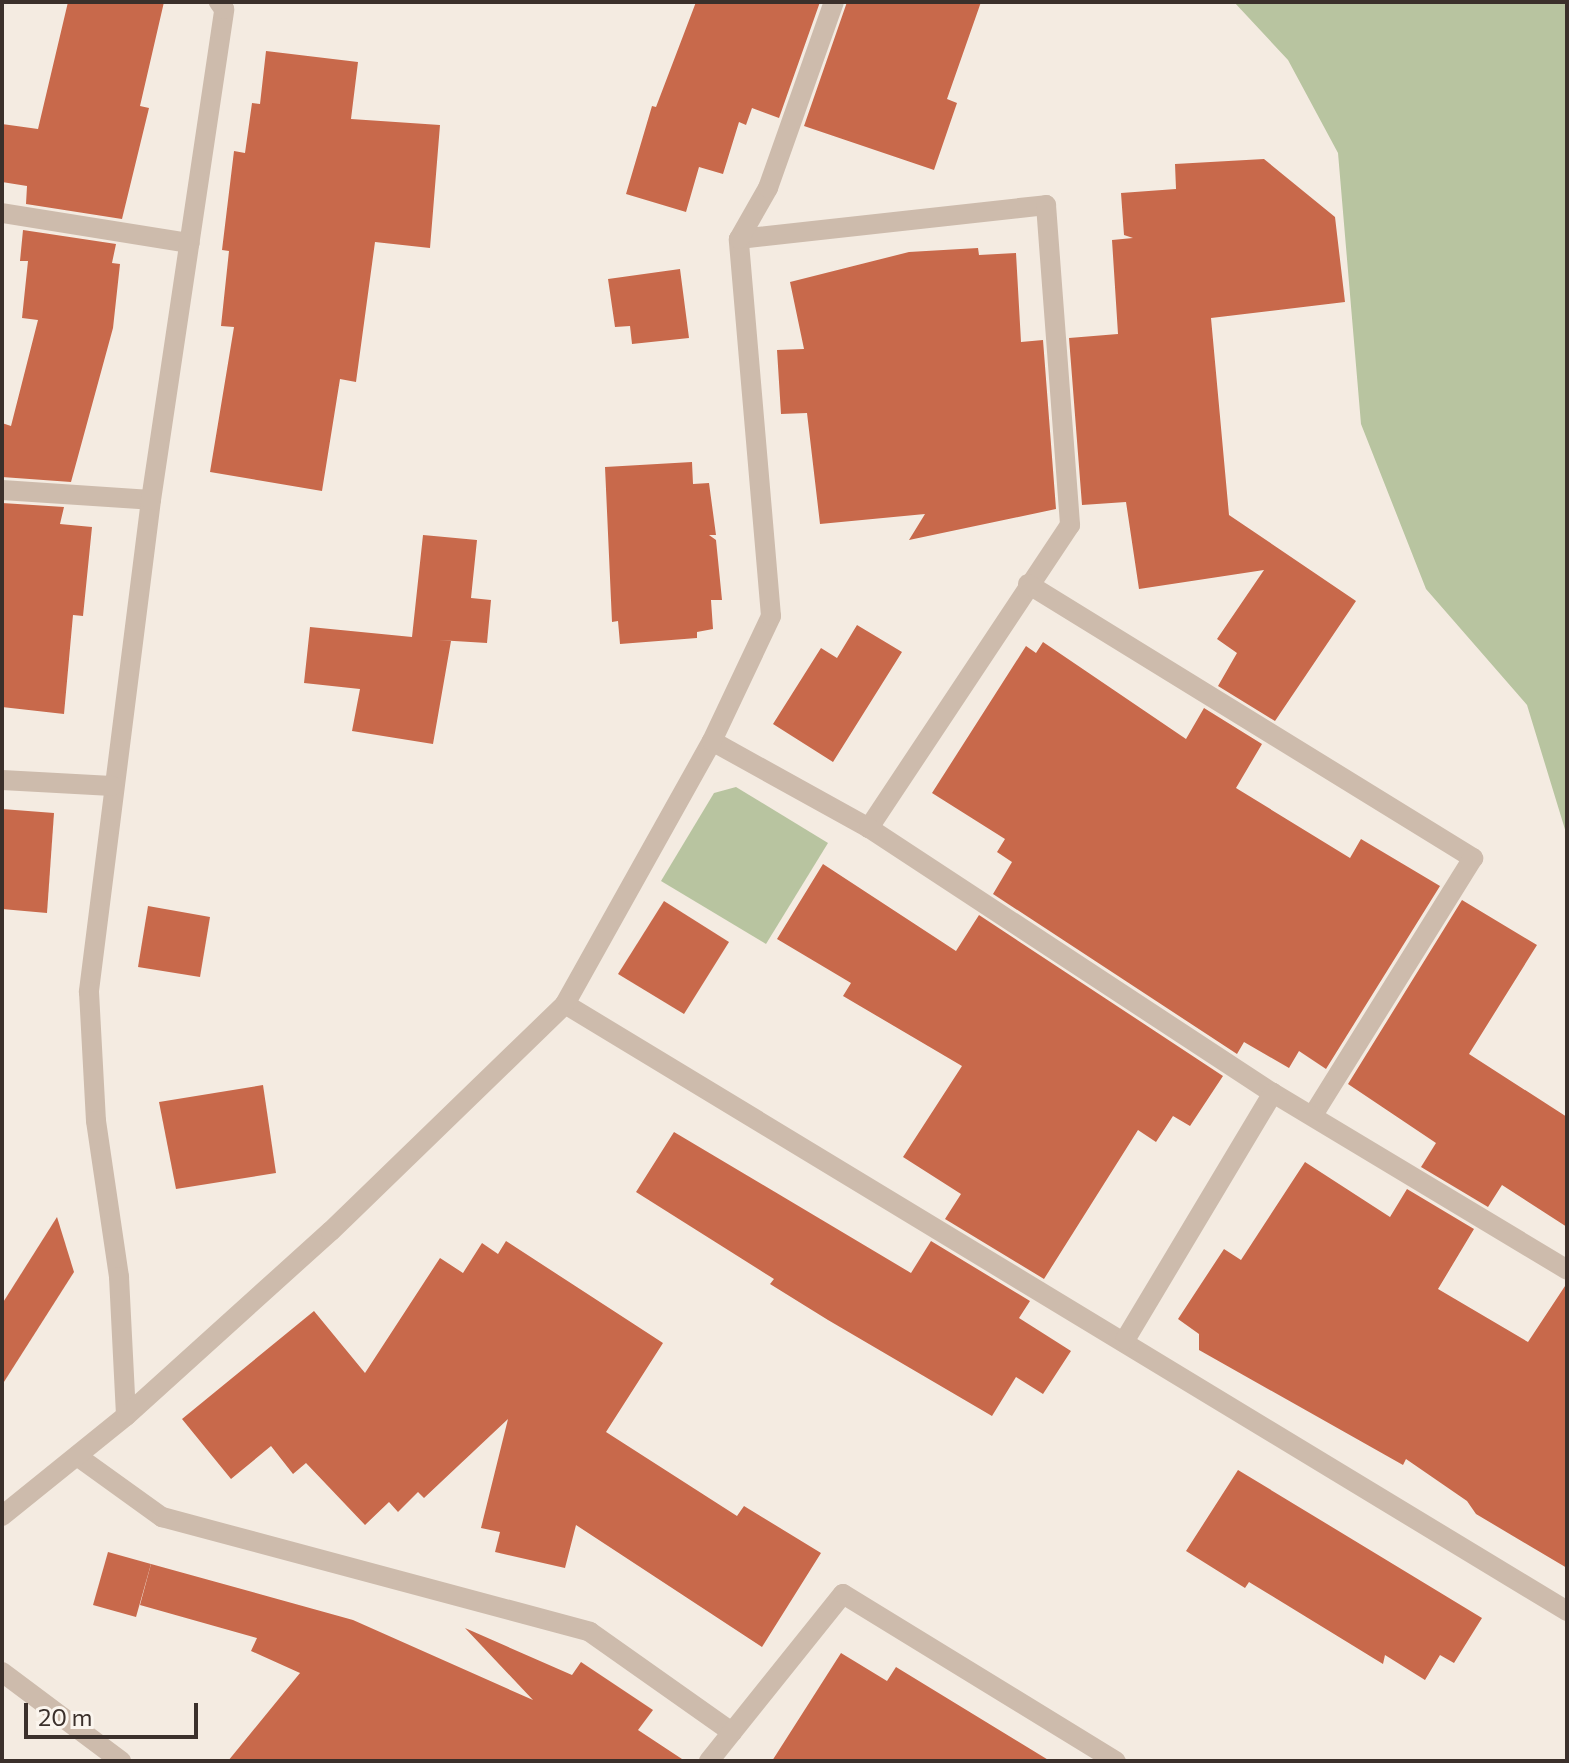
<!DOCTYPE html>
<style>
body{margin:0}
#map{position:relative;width:1569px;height:1763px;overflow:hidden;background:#f4ebe1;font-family:Commissioner,sans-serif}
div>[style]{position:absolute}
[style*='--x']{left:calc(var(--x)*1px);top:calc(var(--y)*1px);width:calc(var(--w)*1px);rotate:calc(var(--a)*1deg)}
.green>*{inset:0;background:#b8c4a0}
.building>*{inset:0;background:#c8694b}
.minor>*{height:20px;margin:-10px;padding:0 10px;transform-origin:10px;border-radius:10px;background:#cdbbac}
span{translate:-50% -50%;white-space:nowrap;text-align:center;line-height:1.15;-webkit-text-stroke:6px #fbf5ee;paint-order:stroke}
.frame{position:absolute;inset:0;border:4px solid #3b302b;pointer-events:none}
.scale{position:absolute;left:24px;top:1703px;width:174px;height:36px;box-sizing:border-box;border:4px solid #3b302b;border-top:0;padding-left:10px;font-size:24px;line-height:28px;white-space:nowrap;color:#3b302b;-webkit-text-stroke:6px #fbf5ee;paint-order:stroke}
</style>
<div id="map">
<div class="green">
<i style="clip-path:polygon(1234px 2px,1567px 2px,1567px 836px,1527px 705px,1426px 589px,1361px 424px,1338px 153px,1288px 60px)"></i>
<i style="clip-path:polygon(736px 787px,828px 843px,766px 944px,661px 881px,714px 793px)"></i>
</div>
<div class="building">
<i style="clip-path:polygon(68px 2px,164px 2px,140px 106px,149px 108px,122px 219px,26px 204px,27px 186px,2px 182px,2px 124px,38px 129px)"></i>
<i style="clip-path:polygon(696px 2px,820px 2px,779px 118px,752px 108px,746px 125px,739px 122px,723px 174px,699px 167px,686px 212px,626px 194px,652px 106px,656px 107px)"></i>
<i style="clip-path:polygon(847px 2px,981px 2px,947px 99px,957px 103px,934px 170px,804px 126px)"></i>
<i style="clip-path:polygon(266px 51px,358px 62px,351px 119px,440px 125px,430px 248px,375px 242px,356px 382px,340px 379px,322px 491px,210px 472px,234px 327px,221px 326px,229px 251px,222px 250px,234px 151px,245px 153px,252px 103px,260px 104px)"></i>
<i style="clip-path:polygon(1264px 159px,1335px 217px,1345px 302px,1211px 318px,1229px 515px,1356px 601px,1275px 721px,1218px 686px,1237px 653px,1217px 639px,1264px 570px,1139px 589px,1126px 502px,1082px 505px,1069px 338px,1118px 334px,1112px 240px,1133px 238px,1124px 235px,1121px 193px,1176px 189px,1175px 164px)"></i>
<i style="clip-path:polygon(23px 230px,116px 244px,112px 263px,120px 264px,113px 328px,71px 482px,2px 477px,2px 423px,11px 426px,38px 320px,22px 318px,28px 261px,20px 261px)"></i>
<i style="clip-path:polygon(978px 248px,979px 255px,1016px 253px,1021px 342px,1043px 340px,1056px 509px,909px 540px,925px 514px,820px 524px,807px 413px,781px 414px,777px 350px,804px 349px,790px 282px,909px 252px)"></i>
<i style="clip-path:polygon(680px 269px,689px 338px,632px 344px,630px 326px,615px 327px,608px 279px)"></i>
<i style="clip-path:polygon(692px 462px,693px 484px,709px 483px,716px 535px,709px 535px,716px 540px,722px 600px,711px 600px,713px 629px,697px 632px,697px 638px,620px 644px,618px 621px,612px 622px,605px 467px)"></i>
<i style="clip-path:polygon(2px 503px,64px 507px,60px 524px,92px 527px,83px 616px,73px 615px,64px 714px,2px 707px)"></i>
<i style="clip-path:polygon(423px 535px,477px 540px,471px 598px,491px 600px,487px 643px,438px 640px,451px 641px,433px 744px,352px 731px,360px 689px,304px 683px,310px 627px,412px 637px)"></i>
<i style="clip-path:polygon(857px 625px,902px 652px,833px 762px,773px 724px,821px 648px,837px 658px)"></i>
<i style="clip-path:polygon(1043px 642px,1186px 739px,1204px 708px,1262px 744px,1236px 788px,1350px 858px,1361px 839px,1440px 886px,1326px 1069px,1299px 1051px,1289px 1068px,1244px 1042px,1237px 1054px,993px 894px,1012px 862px,997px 852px,1005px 839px,932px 793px,1026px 646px,1036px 653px)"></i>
<i style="clip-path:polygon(2px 809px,54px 813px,47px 913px,2px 909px)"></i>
<i style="clip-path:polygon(823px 864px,956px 951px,979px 915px,1223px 1076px,1190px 1126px,1173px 1116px,1156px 1142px,1138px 1130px,1044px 1279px,945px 1219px,961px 1194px,903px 1157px,962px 1066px,843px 996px,851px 983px,777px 939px)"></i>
<i style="clip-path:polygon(1462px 900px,1537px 945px,1469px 1054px,1567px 1117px,1567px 1227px,1502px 1185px,1488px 1207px,1421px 1167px,1436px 1143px,1348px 1084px)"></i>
<i style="clip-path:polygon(664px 901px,729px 942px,684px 1014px,618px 974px)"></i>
<i style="clip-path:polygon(148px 906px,210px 917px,200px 977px,138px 967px)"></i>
<i style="clip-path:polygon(263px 1085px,276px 1173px,176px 1189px,159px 1102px)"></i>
<i style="clip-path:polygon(674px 1132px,911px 1273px,931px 1241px,1030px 1301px,1019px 1318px,1071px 1351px,1043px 1394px,1016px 1377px,992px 1416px,828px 1320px,770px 1284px,774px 1279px,636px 1192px)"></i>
<i style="clip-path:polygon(1305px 1162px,1390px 1217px,1407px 1189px,1474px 1229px,1438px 1289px,1528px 1342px,1567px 1283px,1567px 1568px,1476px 1514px,1467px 1501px,1406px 1459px,1403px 1465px,1199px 1350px,1199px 1334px,1178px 1319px,1224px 1249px,1241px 1260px)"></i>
<i style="clip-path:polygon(57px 1217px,74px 1272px,2px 1385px,2px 1304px)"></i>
<i style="clip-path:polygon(506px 1241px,663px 1343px,606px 1432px,737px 1516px,744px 1506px,821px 1553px,762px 1647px,576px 1525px,565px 1568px,495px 1552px,500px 1532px,481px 1528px,508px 1419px,424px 1498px,418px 1492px,398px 1512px,389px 1502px,365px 1525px,306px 1463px,293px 1474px,271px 1446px,231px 1479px,182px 1419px,314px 1311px,365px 1373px,440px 1258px,463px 1273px,482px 1243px,498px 1254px)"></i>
<i style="clip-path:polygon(1238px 1470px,1482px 1618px,1454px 1663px,1440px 1655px,1425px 1680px,1385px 1655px,1383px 1664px,1249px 1582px,1245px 1588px,1186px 1551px)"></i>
<i style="clip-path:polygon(108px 1552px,151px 1564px,136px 1617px,93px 1605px)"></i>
<i style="clip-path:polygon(151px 1564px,353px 1620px,533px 1700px,465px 1628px,572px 1675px,581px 1662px,653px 1710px,638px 1730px,685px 1761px,228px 1761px,300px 1673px,251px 1651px,257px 1638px,140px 1605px)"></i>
<i style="clip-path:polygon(841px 1653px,887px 1681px,896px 1667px,1050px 1761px,772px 1761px)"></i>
</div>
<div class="minor">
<i style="--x:2;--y:213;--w:190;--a:9.1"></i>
<i style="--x:739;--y:239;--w:309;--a:-6.3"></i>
<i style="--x:1046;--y:205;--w:321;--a:85.7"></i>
<i style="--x:1070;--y:525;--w:364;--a:123.6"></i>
<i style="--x:2;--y:490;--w:149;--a:3.8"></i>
<i style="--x:151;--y:500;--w:496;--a:97.2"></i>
<i style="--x:89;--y:992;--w:129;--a:86.9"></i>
<i style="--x:96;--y:1121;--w:158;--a:81.6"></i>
<i style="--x:119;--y:1277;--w:139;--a:87.1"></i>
<i style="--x:151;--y:500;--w:496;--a:-81.5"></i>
<i style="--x:224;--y:9;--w:9;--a:-126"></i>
<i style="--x:1028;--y:584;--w:523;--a:31.62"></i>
<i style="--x:1473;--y:858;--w:303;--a:121.9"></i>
<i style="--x:712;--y:741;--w:179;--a:29"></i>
<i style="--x:869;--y:828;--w:483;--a:33.3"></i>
<i style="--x:1273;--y:1093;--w:343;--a:31"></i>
<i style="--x:2;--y:780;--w:110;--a:3.1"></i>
<i style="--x:565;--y:1004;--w:1172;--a:31.21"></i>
<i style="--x:1125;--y:1340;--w:288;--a:-59.1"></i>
<i style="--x:77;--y:1456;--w:105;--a:35.7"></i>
<i style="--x:162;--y:1517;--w:443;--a:15"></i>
<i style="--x:590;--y:1632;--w:174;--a:35.2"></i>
<i style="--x:2;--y:1516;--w:159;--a:-38.9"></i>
<i style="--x:126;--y:1416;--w:276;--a:-42.1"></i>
<i style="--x:331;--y:1231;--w:326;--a:-44.1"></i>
<i style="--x:565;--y:1004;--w:301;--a:-60.8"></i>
<i style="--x:712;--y:741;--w:138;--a:-64.7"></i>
<i style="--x:771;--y:616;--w:378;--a:-94.9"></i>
<i style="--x:739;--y:239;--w:59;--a:-60.4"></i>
<i style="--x:768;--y:188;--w:197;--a:-70.5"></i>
<i style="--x:2;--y:1672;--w:149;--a:36.8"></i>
<i style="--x:709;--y:1761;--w:214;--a:-51.3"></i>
<i style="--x:843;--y:1594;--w:320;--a:31.5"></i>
</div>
<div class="frame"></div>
<div class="scale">20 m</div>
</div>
